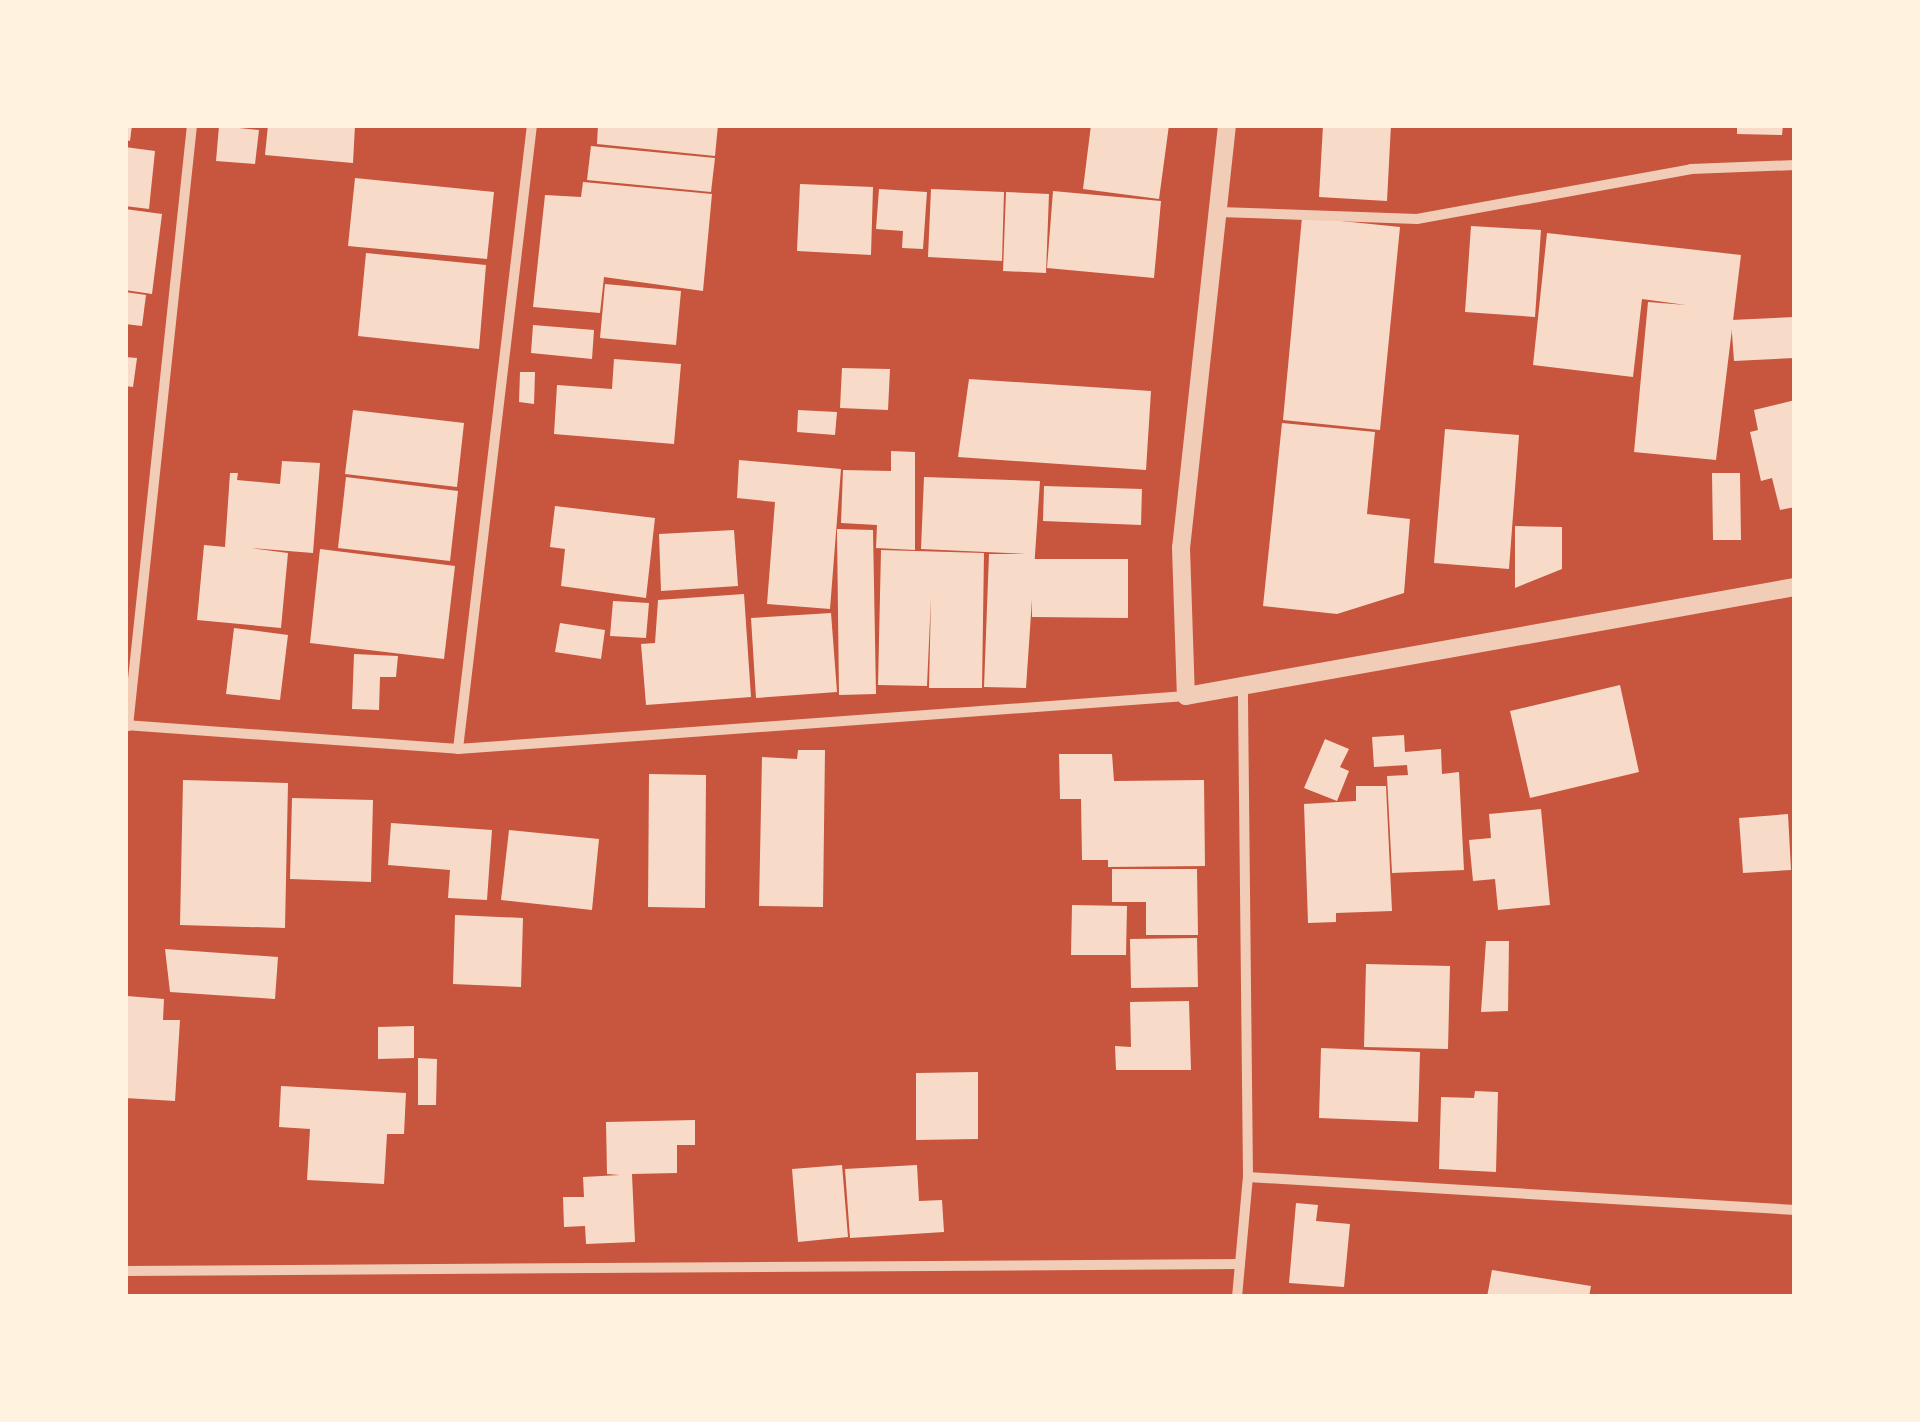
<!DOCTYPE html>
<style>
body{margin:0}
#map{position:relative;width:1920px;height:1422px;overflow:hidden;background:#c8553d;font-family:"Exo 2",sans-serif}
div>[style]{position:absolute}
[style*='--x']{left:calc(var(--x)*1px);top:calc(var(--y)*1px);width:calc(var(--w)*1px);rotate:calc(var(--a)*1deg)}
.building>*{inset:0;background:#f7dbc8}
.minor>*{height:10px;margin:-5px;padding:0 5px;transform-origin:5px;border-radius:5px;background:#f1ccb7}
.tertiary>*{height:18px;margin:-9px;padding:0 9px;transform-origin:9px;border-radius:9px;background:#f1ccb7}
span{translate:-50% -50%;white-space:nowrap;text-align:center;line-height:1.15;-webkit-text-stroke:9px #fff3e0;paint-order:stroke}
.frame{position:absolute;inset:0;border:128px solid #fff3e0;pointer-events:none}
</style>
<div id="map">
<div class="building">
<i style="clip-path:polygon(125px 125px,132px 125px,130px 141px,125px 140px)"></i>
<i style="clip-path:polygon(268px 125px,355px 125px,353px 163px,265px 155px)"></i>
<i style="clip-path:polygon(598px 125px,718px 125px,715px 156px,597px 144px)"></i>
<i style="clip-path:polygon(1091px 125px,1169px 125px,1159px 199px,1083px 189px)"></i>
<i style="clip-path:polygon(1323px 125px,1391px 125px,1387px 201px,1319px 197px)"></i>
<i style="clip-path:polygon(1737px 125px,1783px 125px,1782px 135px,1737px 134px)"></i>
<i style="clip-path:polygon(219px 126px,259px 130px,255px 164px,216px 161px)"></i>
<i style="clip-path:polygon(591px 146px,715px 158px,711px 192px,587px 180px)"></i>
<i style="clip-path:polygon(125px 147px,155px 151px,149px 209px,125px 206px)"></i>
<i style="clip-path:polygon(355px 178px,494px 192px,487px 259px,348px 246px)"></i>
<i style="clip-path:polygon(583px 182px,712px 194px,703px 291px,604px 277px,600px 313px,533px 307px,545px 195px,581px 197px)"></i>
<i style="clip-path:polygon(800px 184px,873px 187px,871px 255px,797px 251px)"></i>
<i style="clip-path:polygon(879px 189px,927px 192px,923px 249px,902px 248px,903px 231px,876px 229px)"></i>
<i style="clip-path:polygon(931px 189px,1004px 192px,1002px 261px,928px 257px)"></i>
<i style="clip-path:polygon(1053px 191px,1161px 201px,1154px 278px,1047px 268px)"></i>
<i style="clip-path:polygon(1006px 192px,1049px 194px,1046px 273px,1003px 271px)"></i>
<i style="clip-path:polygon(125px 209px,162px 214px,152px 294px,125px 290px)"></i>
<i style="clip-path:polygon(1302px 217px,1400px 227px,1380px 430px,1283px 420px)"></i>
<i style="clip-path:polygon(1471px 226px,1541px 230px,1535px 317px,1465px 312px)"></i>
<i style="clip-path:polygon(1547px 233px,1741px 255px,1716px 460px,1634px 452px,1648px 302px,1686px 305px,1642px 299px,1633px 377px,1533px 365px)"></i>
<i style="clip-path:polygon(366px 253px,486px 265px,479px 349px,358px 336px)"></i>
<i style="clip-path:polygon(605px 284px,681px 291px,676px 345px,600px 338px)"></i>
<i style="clip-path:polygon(125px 292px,146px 295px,142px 326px,125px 324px)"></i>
<i style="clip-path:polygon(1795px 317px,1795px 358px,1734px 361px,1731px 320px)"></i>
<i style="clip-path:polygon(533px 325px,594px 330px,592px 359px,531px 353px)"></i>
<i style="clip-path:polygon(125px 357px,137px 358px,133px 387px,125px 386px)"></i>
<i style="clip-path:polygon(614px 359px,681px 364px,674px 444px,554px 434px,557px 385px,612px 389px)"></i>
<i style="clip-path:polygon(842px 368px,890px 369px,888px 410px,840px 408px)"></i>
<i style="clip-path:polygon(520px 372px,535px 372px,534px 404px,519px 402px)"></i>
<i style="clip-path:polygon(969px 379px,1151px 391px,1146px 470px,958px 457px)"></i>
<i style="clip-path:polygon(1795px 400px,1795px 507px,1780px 510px,1772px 478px,1761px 481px,1750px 432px,1758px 430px,1754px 410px)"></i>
<i style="clip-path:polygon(353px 410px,464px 423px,457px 487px,345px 474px)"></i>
<i style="clip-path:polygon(798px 410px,837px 412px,835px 435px,797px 432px)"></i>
<i style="clip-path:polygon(1282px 423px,1375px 432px,1367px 514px,1410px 519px,1404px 593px,1337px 614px,1263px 606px)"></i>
<i style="clip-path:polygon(1445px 429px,1519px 435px,1509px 569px,1434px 563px)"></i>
<i style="clip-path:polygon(891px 451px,915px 452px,915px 550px,876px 548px,877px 525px,841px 523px,843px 470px,891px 471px)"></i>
<i style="clip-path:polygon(739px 460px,841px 469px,830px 609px,767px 604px,775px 502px,737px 498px)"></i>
<i style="clip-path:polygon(282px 461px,320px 463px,313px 553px,251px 548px,288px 553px,281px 628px,197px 620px,204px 545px,225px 547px,230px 473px,238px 473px,237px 480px,280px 484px)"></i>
<i style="clip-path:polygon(1712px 473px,1740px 473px,1741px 540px,1713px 540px)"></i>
<i style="clip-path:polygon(346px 477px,458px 491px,450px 561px,338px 548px)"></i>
<i style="clip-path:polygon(924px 477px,1040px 481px,1026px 688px,984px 687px,989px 554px,1026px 554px,921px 549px)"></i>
<i style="clip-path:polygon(1044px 486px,1142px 489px,1141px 525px,1043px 521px)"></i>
<i style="clip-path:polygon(555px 506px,655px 518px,646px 598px,561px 586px,565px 549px,550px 547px)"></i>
<i style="clip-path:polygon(1515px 526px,1562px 527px,1562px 569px,1515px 588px)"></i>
<i style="clip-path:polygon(837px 529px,873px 530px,876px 694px,839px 695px)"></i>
<i style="clip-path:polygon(734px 530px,738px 586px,661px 591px,659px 534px)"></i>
<i style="clip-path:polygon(320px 549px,455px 566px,444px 659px,310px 643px)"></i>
<i style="clip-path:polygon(881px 550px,984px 553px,982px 688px,929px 688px,931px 597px,927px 686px,878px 685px)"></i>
<i style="clip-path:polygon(1032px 559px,1128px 559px,1128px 618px,1032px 617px)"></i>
<i style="clip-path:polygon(744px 594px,751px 697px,646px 705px,641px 644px,655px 643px,658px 600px)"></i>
<i style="clip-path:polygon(613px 601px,649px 603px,646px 638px,610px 636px)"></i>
<i style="clip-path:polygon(831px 613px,837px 692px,756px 698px,751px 618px)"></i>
<i style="clip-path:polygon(560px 623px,605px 630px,601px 659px,555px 652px)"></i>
<i style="clip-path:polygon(234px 628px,288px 635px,280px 700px,226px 694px)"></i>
<i style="clip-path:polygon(354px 654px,398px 656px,396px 677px,380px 677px,379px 710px,352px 709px)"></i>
<i style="clip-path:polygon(1620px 685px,1639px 772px,1530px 798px,1510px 711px)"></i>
<i style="clip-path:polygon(1404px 735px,1405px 752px,1441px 749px,1442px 774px,1459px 772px,1464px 870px,1392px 873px,1387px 776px,1408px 775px,1407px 765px,1374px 767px,1372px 737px)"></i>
<i style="clip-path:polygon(1325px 739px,1349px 749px,1340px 767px,1349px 771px,1337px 801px,1304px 788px)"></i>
<i style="clip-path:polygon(798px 750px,825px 750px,823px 907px,759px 906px,762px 757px,797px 759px)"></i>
<i style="clip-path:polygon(1059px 754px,1112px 754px,1114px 781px,1204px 780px,1205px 866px,1108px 867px,1108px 860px,1082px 860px,1081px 799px,1060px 799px)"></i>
<i style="clip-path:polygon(649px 774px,706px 775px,705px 908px,648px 907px)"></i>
<i style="clip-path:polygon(183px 780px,288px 783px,285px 928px,180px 925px)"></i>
<i style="clip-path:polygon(1356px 786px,1386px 786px,1392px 911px,1336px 913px,1336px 922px,1308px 923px,1304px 804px,1356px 801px)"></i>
<i style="clip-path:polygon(292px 798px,373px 800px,371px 882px,290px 879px)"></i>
<i style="clip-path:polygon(1541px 809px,1550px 905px,1498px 910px,1495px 879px,1473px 881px,1469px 840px,1491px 838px,1489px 814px)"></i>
<i style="clip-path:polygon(1788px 814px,1791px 870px,1743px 873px,1739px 818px)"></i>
<i style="clip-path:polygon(391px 823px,492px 830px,487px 900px,448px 898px,450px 870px,388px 865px)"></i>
<i style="clip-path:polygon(509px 830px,599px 839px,592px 910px,501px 900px)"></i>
<i style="clip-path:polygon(1112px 869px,1197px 869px,1198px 935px,1146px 935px,1146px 902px,1112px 902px)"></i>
<i style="clip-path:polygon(1072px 905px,1127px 906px,1126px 955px,1071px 955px)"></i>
<i style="clip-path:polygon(455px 915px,523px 918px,521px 987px,453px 984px)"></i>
<i style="clip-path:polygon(1197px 938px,1198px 987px,1131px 988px,1130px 939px)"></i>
<i style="clip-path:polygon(1486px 941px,1509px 941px,1508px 1011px,1481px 1012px)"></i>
<i style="clip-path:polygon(165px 949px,278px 957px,275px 999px,170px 992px)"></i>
<i style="clip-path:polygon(1366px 964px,1450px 966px,1448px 1049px,1364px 1047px)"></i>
<i style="clip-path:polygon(127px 996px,164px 999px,163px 1020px,180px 1020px,175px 1101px,125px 1098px)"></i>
<i style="clip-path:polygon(1189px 1001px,1191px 1070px,1116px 1070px,1115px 1046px,1131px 1047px,1130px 1002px)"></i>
<i style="clip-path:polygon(414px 1026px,414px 1058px,378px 1059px,378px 1027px)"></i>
<i style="clip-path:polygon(1321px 1048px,1420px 1052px,1418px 1122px,1319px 1118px)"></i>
<i style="clip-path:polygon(418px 1058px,437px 1059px,436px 1105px,418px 1105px)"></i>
<i style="clip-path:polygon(978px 1072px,978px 1139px,916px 1140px,916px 1073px)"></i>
<i style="clip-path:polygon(281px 1086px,406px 1093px,404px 1134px,387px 1134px,384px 1184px,307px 1180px,310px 1129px,279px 1127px)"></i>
<i style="clip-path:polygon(1475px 1091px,1498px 1092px,1496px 1172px,1439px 1169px,1441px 1097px,1474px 1098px)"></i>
<i style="clip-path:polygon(695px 1120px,695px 1145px,677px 1145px,677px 1173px,632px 1174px,635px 1242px,586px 1244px,585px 1226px,564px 1227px,563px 1197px,584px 1197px,583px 1177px,620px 1175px,607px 1174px,606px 1122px)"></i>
<i style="clip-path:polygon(842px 1165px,848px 1237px,798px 1242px,792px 1169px)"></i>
<i style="clip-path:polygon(917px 1165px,919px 1201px,942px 1200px,944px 1232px,850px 1238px,845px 1169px)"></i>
<i style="clip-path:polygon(1296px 1203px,1318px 1205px,1316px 1221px,1350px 1224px,1344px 1287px,1289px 1283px)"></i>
<i style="clip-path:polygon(1492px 1270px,1591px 1286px,1589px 1297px,1487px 1297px)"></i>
</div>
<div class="minor">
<i style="--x:1219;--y:212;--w:198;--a:2"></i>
<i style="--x:1417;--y:219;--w:279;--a:-10.3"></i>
<i style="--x:1691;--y:169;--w:104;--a:-2.2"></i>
<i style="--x:125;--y:725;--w:334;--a:4.1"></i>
<i style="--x:458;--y:749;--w:730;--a:-4.16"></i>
<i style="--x:128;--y:726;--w:604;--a:-83.92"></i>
<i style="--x:458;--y:749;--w:628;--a:-83.24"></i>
<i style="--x:1248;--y:1177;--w:548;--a:3.45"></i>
<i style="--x:125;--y:1271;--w:1115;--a:-0.36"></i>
<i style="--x:1237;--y:1297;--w:121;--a:-84.8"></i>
<i style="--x:1248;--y:1177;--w:489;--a:-90.6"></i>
</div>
<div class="tertiary">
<i style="--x:1227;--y:125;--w:425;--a:96.2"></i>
<i style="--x:1181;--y:548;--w:148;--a:88.1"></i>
<i style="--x:1186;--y:696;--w:619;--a:-10.15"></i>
</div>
<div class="frame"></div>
</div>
